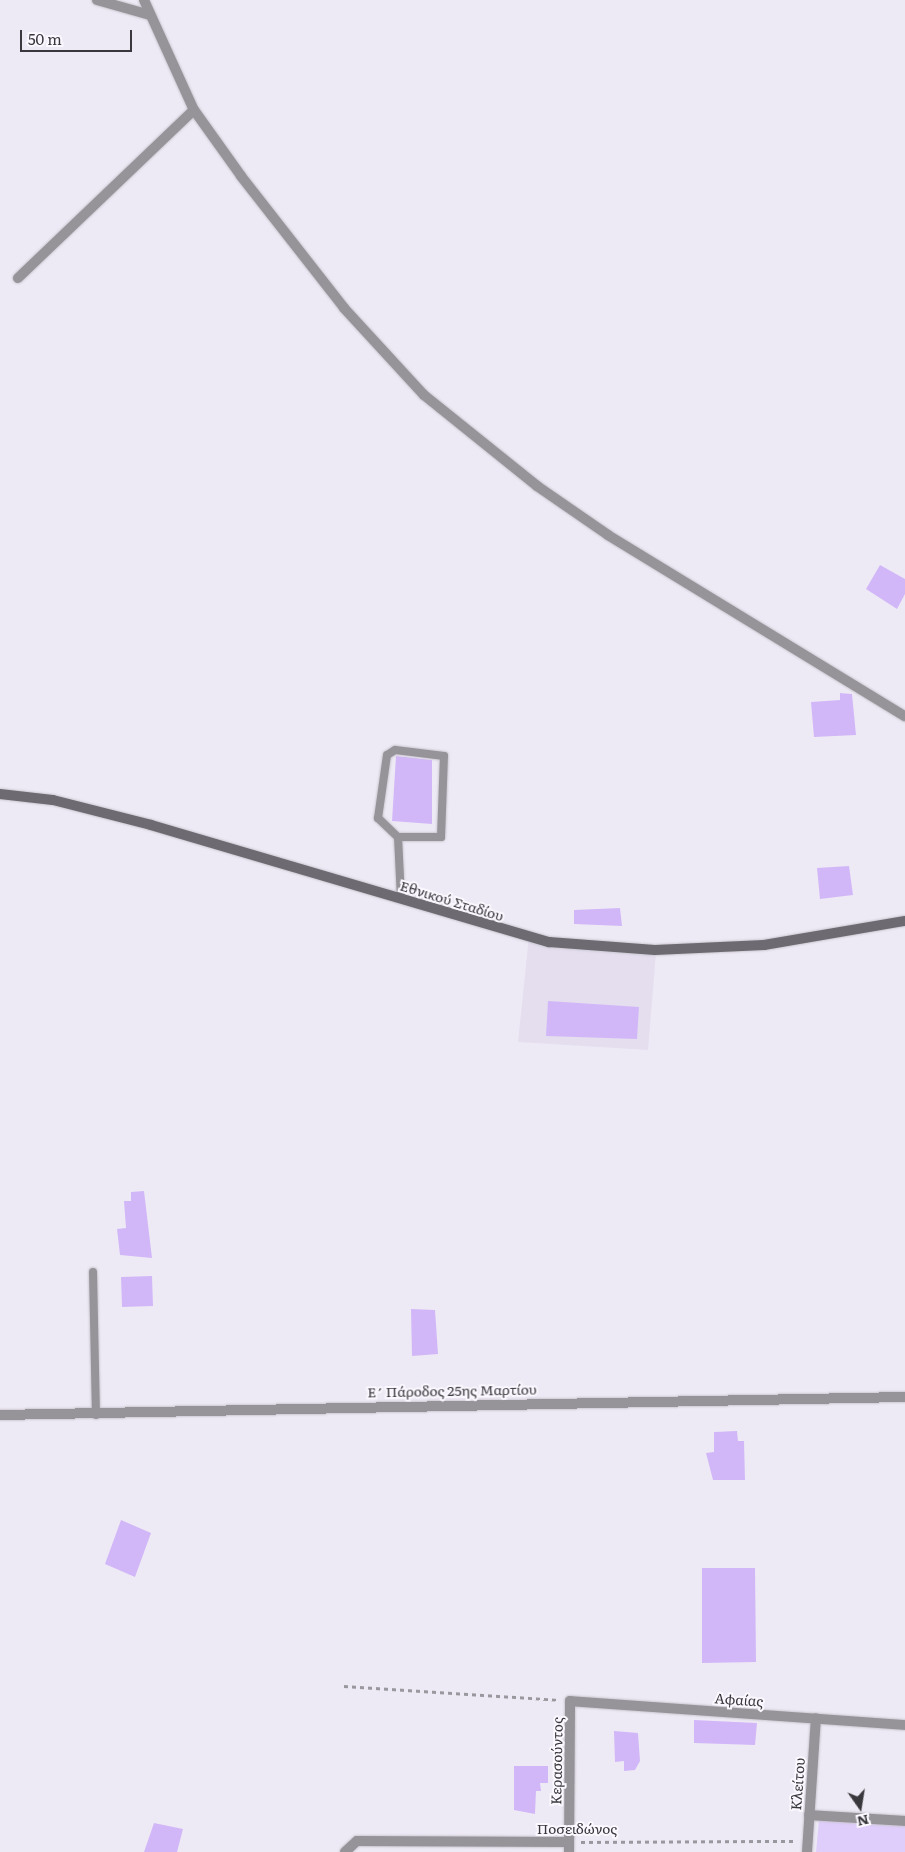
<!DOCTYPE html>
<meta charset="utf-8">
<style>
body{margin:0}
#map{position:relative;width:905px;height:1852px;overflow:hidden;background:#eeeaf5;font-family:Literata,serif}
div>[style]{position:absolute}
[style*='--x']{left:calc(var(--x)*1px);top:calc(var(--y)*1px);width:calc(var(--w)*1px);rotate:calc(var(--a)*1deg)}
.built>*{inset:0;background:#e4deef}
.green>*{inset:0;background:#dfcdfb}
.building>*{inset:0;background:#d2b7f8}
.path>*{height:2.5px;margin-top:-1.25px;transform-origin:0;background:repeating-linear-gradient(90deg,#9a989f 0 4px,transparent 0 8px)}
.roads{filter:drop-shadow(0 0 1px #cac6d0) drop-shadow(0 0 1px #cac6d0)}
.lane>*{height:8px;margin:-4px;padding:0 4px;transform-origin:4px;border-radius:4px;background:#969499}
.street>*{height:10px;margin:-5px;padding:0 5px;transform-origin:5px;border-radius:5px;background:#969499}
.secondary>*{height:10px;margin:-5px;padding:0 5px;transform-origin:5px;border-radius:5px;background:#6d6b71}
span{translate:-50% -50%;white-space:nowrap;text-align:center;line-height:1.15;-webkit-text-stroke:4px #fbf8ff;paint-order:stroke}
.street-label{font-size:14px;color:#39383c}
.north{position:absolute;left:835px;top:1782px;width:50px;height:50px;-webkit-text-stroke:4px #fbf8ff;paint-order:stroke;rotate:167deg;font-size:14px;font-weight:700;line-height:20px;text-align:center;color:#39383c}
.north::after{content:'';display:block;margin:auto;width:18px;height:22px;background:#39383c;clip-path:polygon(50% 0,100% 100%,50% 72%,0 100%)}
.scale{position:absolute;left:20px;top:30px;width:112px;height:22px;box-sizing:border-box;border:2px solid #39383c;border-top:0;padding-left:6px;font-size:15px;line-height:18px;white-space:nowrap;color:#39383c;-webkit-text-stroke:4px #fbf8ff;paint-order:stroke}
</style>
<div id="map">
<div class="built">
<i style="clip-path:polygon(529px 936px,656px 953px,648px 1050px,518px 1042px)"></i>
</div>
<div class="green">
<i style="clip-path:polygon(819px 1820px,905px 1826px,905px 1852px,816px 1852px)"></i>
</div>
<div class="building">
<i style="clip-path:polygon(880px 565px,905px 579px,905px 594px,897px 609px,866px 589px)"></i>
<i style="clip-path:polygon(840px 693px,852px 694px,856px 735px,814px 737px,811px 702px,840px 700px)"></i>
<i style="clip-path:polygon(396px 756px,432px 760px,432px 824px,392px 821px)"></i>
<i style="clip-path:polygon(849px 866px,853px 895px,820px 899px,817px 868px)"></i>
<i style="clip-path:polygon(620px 908px,622px 926px,574px 924px,574px 910px)"></i>
<i style="clip-path:polygon(548px 1001px,639px 1007px,637px 1039px,546px 1036px)"></i>
<i style="clip-path:polygon(144px 1191px,152px 1258px,120px 1255px,117px 1229px,126px 1228px,124px 1201px,131px 1201px,131px 1192px)"></i>
<i style="clip-path:polygon(152px 1276px,153px 1306px,122px 1307px,121px 1277px)"></i>
<i style="clip-path:polygon(411px 1309px,435px 1310px,438px 1354px,412px 1356px)"></i>
<i style="clip-path:polygon(737px 1431px,738px 1441px,744px 1441px,745px 1480px,713px 1480px,706px 1453px,714px 1452px,714px 1432px)"></i>
<i style="clip-path:polygon(121px 1520px,151px 1533px,135px 1577px,105px 1564px)"></i>
<i style="clip-path:polygon(702px 1568px,755px 1568px,756px 1662px,702px 1663px)"></i>
<i style="clip-path:polygon(694px 1720px,757px 1723px,755px 1745px,694px 1743px)"></i>
<i style="clip-path:polygon(614px 1731px,638px 1733px,640px 1761px,635px 1770px,624px 1771px,624px 1761px,615px 1762px)"></i>
<i style="clip-path:polygon(514px 1766px,548px 1766px,548px 1783px,540px 1783px,541px 1791px,536px 1791px,535px 1814px,514px 1810px)"></i>
<i style="clip-path:polygon(154px 1823px,183px 1829px,177px 1852px,144px 1852px)"></i>
</div>
<div class="path">
<i style="--x:344;--y:1686;--w:215;--a:3.7"></i>
<i style="--x:581;--y:1842;--w:214;--a:-0.3"></i>
</div>
<div class="roads">
<div class="lane">
<i style="--x:398;--y:837;--w:43;--a:0"></i>
<i style="--x:441;--y:837;--w:81;--a:-87.9"></i>
<i style="--x:444;--y:756;--w:49;--a:-173"></i>
<i style="--x:395;--y:750;--w:9;--a:148"></i>
<i style="--x:387;--y:755;--w:64;--a:98.1"></i>
<i style="--x:378;--y:818;--w:28;--a:44"></i>
<i style="--x:398;--y:837;--w:62;--a:87.2"></i>
<i style="--x:93;--y:1272;--w:143;--a:88.8"></i>
</div>
<div class="street">
<i style="--x:97;--y:0;--w:55;--a:15.8"></i>
<i style="--x:144;--y:0;--w:121;--a:65.6"></i>
<i style="--x:194;--y:110;--w:81;--a:54.5"></i>
<i style="--x:241;--y:176;--w:167;--a:52"></i>
<i style="--x:344;--y:308;--w:118;--a:47.4"></i>
<i style="--x:424;--y:395;--w:145;--a:38.8"></i>
<i style="--x:537;--y:486;--w:86;--a:34.6"></i>
<i style="--x:608;--y:535;--w:348;--a:31.4"></i>
<i style="--x:18;--y:278;--w:243;--a:-43.7"></i>
<i style="--x:0;--y:1415;--w:905;--a:-1.14"></i>
<i style="--x:809;--y:1815;--w:96;--a:3.6"></i>
<i style="--x:345;--y:1852;--w:16;--a:-43"></i>
<i style="--x:357;--y:1841;--w:212;--a:0.3"></i>
<i style="--x:569;--y:1852;--w:151;--a:-89.6"></i>
<i style="--x:570;--y:1701;--w:336;--a:4.1"></i>
<i style="--x:807;--y:1852;--w:134;--a:-86.2"></i>
</div>
<div class="secondary">
<i style="--x:0;--y:794;--w:53;--a:6.5"></i>
<i style="--x:53;--y:800;--w:101;--a:14.3"></i>
<i style="--x:151;--y:825;--w:415;--a:16.4"></i>
<i style="--x:549;--y:942;--w:106;--a:4.3"></i>
<i style="--x:655;--y:950;--w:109;--a:-2.6"></i>
<i style="--x:764;--y:945;--w:143;--a:-9.7"></i>
</div>
</div>
<div class="street-label">
<span style="left:452px;top:900px;rotate:17deg">Εθνικού Σταδίου</span>
<span style="left:452px;top:1390px;rotate:-1deg">Ε΄ Πάροδος 25ης Μαρτίου</span>
<span style="left:739px;top:1699px;rotate:4deg">Αφαίας</span>
<span style="left:556px;top:1761px;rotate:-89deg">Κερασούντος</span>
<span style="left:797px;top:1784px;rotate:-86deg">Κλείτου</span>
<span style="left:577px;top:1828px">Ποσειδώνος</span>
</div>
<div class="north">N</div>
<div class="scale">50 m</div>
</div>
